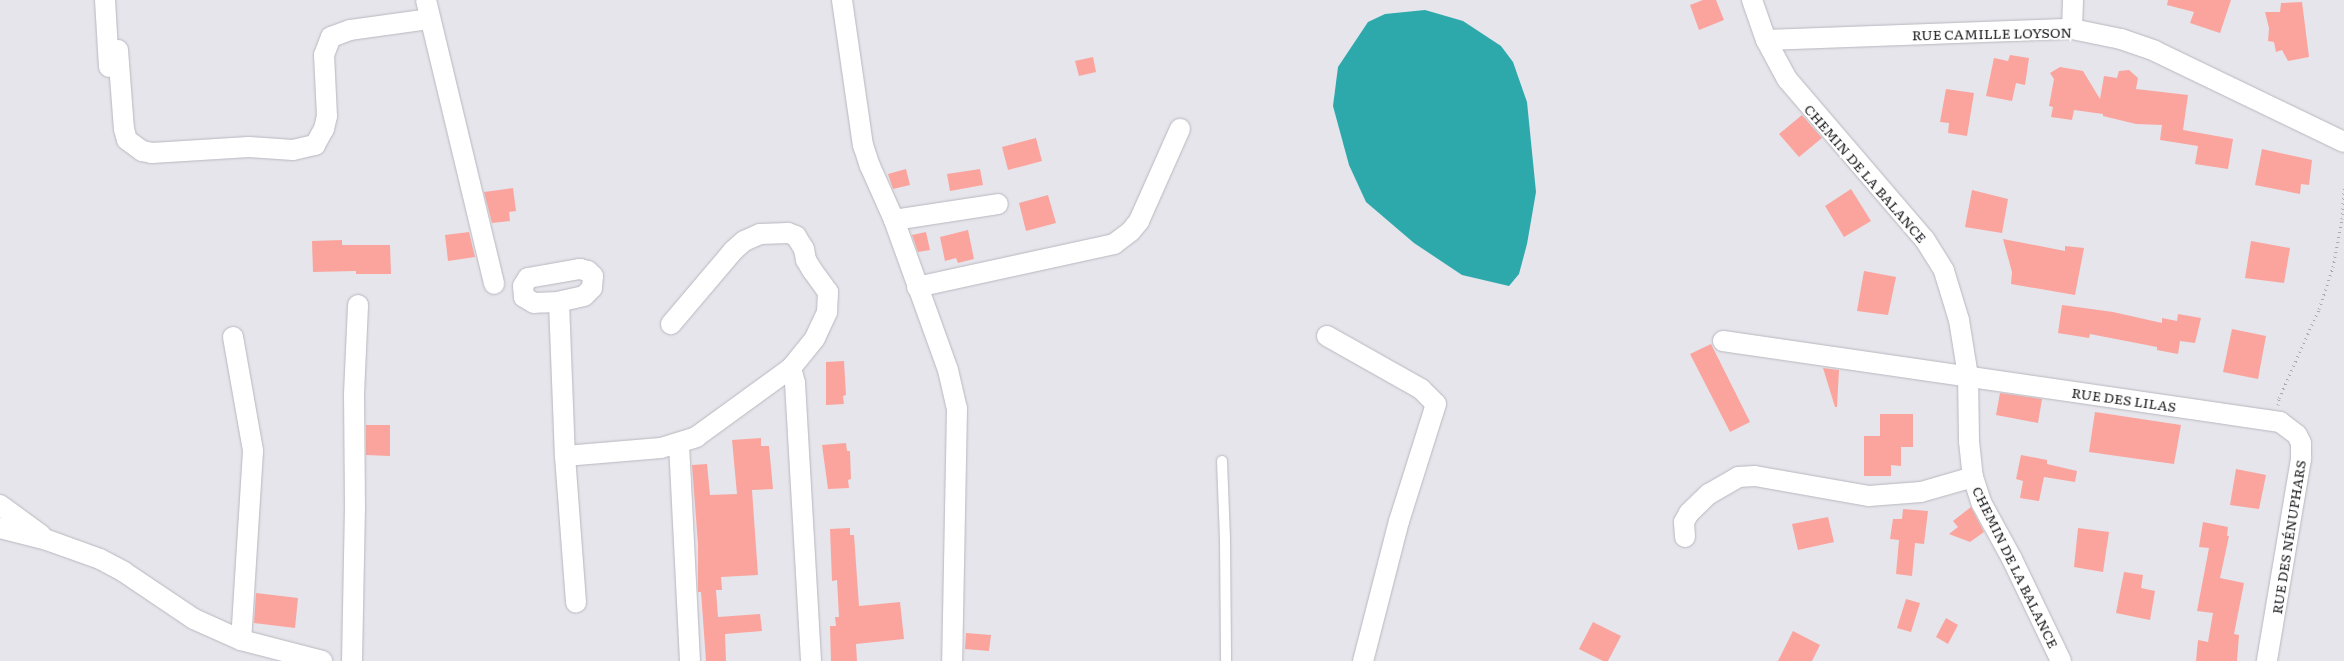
<!DOCTYPE html>
<meta charset="utf-8">
<style>
body{margin:0}
#map{position:relative;width:2344px;height:661px;overflow:hidden;background:#e6e5ec;font-family:Literata,serif}
div>[style]{position:absolute}
[style*='--x']{left:calc(var(--x)*1px);top:calc(var(--y)*1px);width:calc(var(--w)*1px);rotate:calc(var(--a)*1deg)}
.water>*{inset:0;background:#2da9ac}
.building>*{inset:0;background:#faa49d}
.path>*{height:3px;margin-top:-1.5px;transform-origin:0;background:repeating-linear-gradient(90deg,#aaaaaf 0 1px,transparent 0 5px)}
.roads{filter:drop-shadow(0 0 1px #b8b7be) drop-shadow(0 0 1px #b8b7be)}
.service>*{height:10px;margin:-5px;padding:0 5px;transform-origin:5px;border-radius:5px;background:#fff}
.minor>*{height:20px;margin:-10px;padding:0 10px;transform-origin:10px;border-radius:10px;background:#fff}
span{translate:-50% -50%;white-space:nowrap;text-align:center;line-height:1.15;-webkit-text-stroke:4px #fff;paint-order:stroke}
.street-label{font-size:14px;color:#232326}
</style>
<div id="map">
<div class="water">
<i style="clip-path:polygon(1425px 10px,1463px 21px,1501px 46px,1513px 62px,1527px 102px,1536px 192px,1527px 244px,1519px 274px,1509px 286px,1462px 275px,1414px 243px,1366px 202px,1349px 165px,1333px 106px,1338px 67px,1368px 22px,1385px 14px)"></i>
</div>
<div class="building">
<i style="clip-path:polygon(1703px 0,1716px 0,1724px 20px,1699px 30px,1690px 5px)"></i>
<i style="clip-path:polygon(2168px 0,2231px 0,2220px 33px,2190px 23px,2194px 12px,2167px 5px)"></i>
<i style="clip-path:polygon(2302px 2px,2309px 57px,2288px 61px,2282px 50px,2276px 52px,2274px 42px,2268px 41px,2269px 28px,2265px 12px,2280px 12px,2281px 3px)"></i>
<i style="clip-path:polygon(2010px 55px,2029px 58px,2025px 85px,2016px 83px,2012px 101px,1986px 96px,1994px 58px,2008px 61px)"></i>
<i style="clip-path:polygon(1093px 57px,1096px 72px,1079px 76px,1075px 61px)"></i>
<i style="clip-path:polygon(2060px 67px,2083px 71px,2100px 99px,2104px 76px,2117px 78px,2119px 71px,2129px 70px,2138px 78px,2136px 89px,2188px 95px,2183px 130px,2233px 139px,2228px 169px,2195px 164px,2198px 146px,2160px 140px,2162px 125px,2136px 124px,2103px 116px,2103px 114px,2074px 110px,2072px 120px,2051px 117px,2053px 107px,2049px 106px,2054px 79px,2050px 73px)"></i>
<i style="clip-path:polygon(1946px 89px,1974px 93px,1967px 136px,1948px 133px,1949px 123px,1940px 122px)"></i>
<i style="clip-path:polygon(1802px 115px,1822px 138px,1799px 157px,1779px 134px)"></i>
<i style="clip-path:polygon(1036px 138px,1042px 161px,1008px 170px,1002px 147px)"></i>
<i style="clip-path:polygon(2262px 149px,2312px 160px,2309px 185px,2301px 184px,2300px 194px,2255px 185px)"></i>
<i style="clip-path:polygon(906px 169px,910px 185px,893px 189px,888px 174px)"></i>
<i style="clip-path:polygon(980px 169px,983px 185px,950px 191px,947px 174px)"></i>
<i style="clip-path:polygon(513px 188px,516px 211px,509px 212px,510px 221px,492px 223px,484px 192px)"></i>
<i style="clip-path:polygon(1851px 189px,1871px 221px,1844px 237px,1825px 206px)"></i>
<i style="clip-path:polygon(1972px 190px,2008px 199px,2002px 233px,1965px 227px)"></i>
<i style="clip-path:polygon(1048px 195px,1056px 223px,1026px 231px,1019px 203px)"></i>
<i style="clip-path:polygon(968px 230px,974px 259px,958px 263px,956px 258px,945px 261px,940px 237px)"></i>
<i style="clip-path:polygon(469px 232px,475px 257px,448px 261px,445px 235px)"></i>
<i style="clip-path:polygon(926px 232px,930px 250px,918px 252px,912px 235px)"></i>
<i style="clip-path:polygon(2003px 239px,2065px 251px,2065px 246px,2084px 248px,2075px 295px,2011px 284px,2012px 272px)"></i>
<i style="clip-path:polygon(342px 240px,342px 245px,390px 245px,391px 274px,356px 274px,356px 271px,313px 272px,312px 241px)"></i>
<i style="clip-path:polygon(2251px 241px,2290px 248px,2284px 283px,2245px 278px)"></i>
<i style="clip-path:polygon(1864px 271px,1896px 277px,1888px 315px,1857px 311px)"></i>
<i style="clip-path:polygon(2062px 305px,2113px 312px,2162px 323px,2162px 318px,2177px 321px,2178px 314px,2201px 318px,2195px 343px,2180px 341px,2178px 354px,2157px 350px,2157px 347px,2090px 334px,2089px 338px,2058px 333px)"></i>
<i style="clip-path:polygon(2232px 329px,2266px 336px,2258px 379px,2223px 372px)"></i>
<i style="clip-path:polygon(1711px 344px,1750px 422px,1730px 432px,1690px 354px)"></i>
<i style="clip-path:polygon(844px 361px,846px 395px,843px 396px,844px 404px,826px 405px,826px 362px)"></i>
<i style="clip-path:polygon(1823px 368px,1839px 370px,1837px 407px,1835px 407px)"></i>
<i style="clip-path:polygon(2000px 393px,2042px 399px,2038px 423px,1996px 415px)"></i>
<i style="clip-path:polygon(2095px 412px,2181px 425px,2174px 464px,2089px 452px)"></i>
<i style="clip-path:polygon(1880px 414px,1913px 414px,1913px 447px,1901px 447px,1901px 466px,1891px 465px,1891px 476px,1864px 476px,1864px 436px,1880px 436px)"></i>
<i style="clip-path:polygon(366px 425px,390px 425px,390px 456px,366px 455px)"></i>
<i style="clip-path:polygon(761px 438px,761px 446px,769px 446px,773px 489px,752px 490px,758px 575px,721px 577px,722px 590px,716px 590px,718px 617px,760px 614px,762px 631px,725px 634px,726px 661px,706px 661px,701px 592px,698px 592px,698px 544px,692px 465px,707px 464px,710px 495px,737px 494px,732px 440px)"></i>
<i style="clip-path:polygon(846px 443px,847px 451px,850px 451px,851px 479px,848px 480px,849px 488px,828px 489px,822px 445px)"></i>
<i style="clip-path:polygon(2021px 455px,2047px 460px,2047px 464px,2077px 471px,2075px 482px,2044px 477px,2039px 501px,2020px 498px,2023px 481px,2016px 479px)"></i>
<i style="clip-path:polygon(2236px 469px,2266px 475px,2259px 509px,2230px 505px)"></i>
<i style="clip-path:polygon(1971px 507px,1984px 532px,1970px 542px,1949px 534px,1958px 527px,1953px 521px)"></i>
<i style="clip-path:polygon(1903px 509px,1928px 511px,1924px 544px,1915px 543px,1912px 576px,1896px 574px,1899px 540px,1890px 539px,1893px 519px,1902px 519px)"></i>
<i style="clip-path:polygon(1828px 517px,1834px 542px,1798px 550px,1792px 524px)"></i>
<i style="clip-path:polygon(2203px 522px,2228px 527px,2227px 536px,2229px 536px,2220px 578px,2244px 583px,2234px 634px,2239px 635px,2237px 661px,2196px 661px,2198px 640px,2208px 642px,2213px 613px,2197px 611px,2209px 548px,2199px 547px)"></i>
<i style="clip-path:polygon(850px 528px,850px 535px,854px 535px,859px 606px,900px 602px,904px 639px,856px 644px,857px 661px,831px 661px,830px 626px,836px 626px,835px 617px,839px 617px,837px 580px,832px 581px,830px 529px)"></i>
<i style="clip-path:polygon(2078px 528px,2109px 532px,2103px 572px,2074px 567px)"></i>
<i style="clip-path:polygon(2124px 572px,2143px 575px,2141px 588px,2155px 591px,2150px 620px,2116px 613px)"></i>
<i style="clip-path:polygon(256px 593px,298px 598px,295px 628px,254px 623px)"></i>
<i style="clip-path:polygon(1906px 599px,1920px 603px,1911px 632px,1897px 628px)"></i>
<i style="clip-path:polygon(1946px 618px,1958px 625px,1948px 644px,1936px 637px)"></i>
<i style="clip-path:polygon(1593px 622px,1621px 636px,1608px 661px,1603px 661px,1579px 649px)"></i>
<i style="clip-path:polygon(1793px 631px,1820px 645px,1812px 661px,1778px 661px)"></i>
<i style="clip-path:polygon(966px 633px,991px 635px,989px 651px,965px 649px)"></i>
</div>
<div class="path">
<i style="--x:2278;--y:405;--w:7;--a:-82"></i>
<i style="--x:2279;--y:398;--w:98;--a:-65.8"></i>
<i style="--x:2319;--y:309;--w:44;--a:-71.6"></i>
<i style="--x:2333;--y:267;--w:49;--a:-79.4"></i>
<i style="--x:2342;--y:219;--w:31;--a:-86"></i>
</div>
<div class="roads">
<div class="service">
<i style="--x:1222;--y:461;--w:79;--a:87.8"></i>
<i style="--x:1225;--y:540;--w:121;--a:89.5"></i>
</div>
<div class="minor">
<i style="--x:105;--y:0;--w:67;--a:86.6"></i>
<i style="--x:426;--y:0;--w:292;--a:76.5"></i>
<i style="--x:842;--y:0;--w:147;--a:81.8"></i>
<i style="--x:863;--y:145;--w:22;--a:72"></i>
<i style="--x:870;--y:166;--w:59;--a:66"></i>
<i style="--x:894;--y:220;--w:159;--a:70.2"></i>
<i style="--x:948;--y:370;--w:39;--a:77"></i>
<i style="--x:957;--y:408;--w:253;--a:91.1"></i>
<i style="--x:1752;--y:0;--w:42;--a:70.7"></i>
<i style="--x:1766;--y:40;--w:44;--a:61.7"></i>
<i style="--x:1787;--y:79;--w:212;--a:49.4"></i>
<i style="--x:1925;--y:240;--w:36;--a:58"></i>
<i style="--x:1944;--y:271;--w:51;--a:73"></i>
<i style="--x:1959;--y:320;--w:57;--a:80.9"></i>
<i style="--x:1968;--y:376;--w:65;--a:89.1"></i>
<i style="--x:1969;--y:441;--w:36;--a:84"></i>
<i style="--x:1973;--y:477;--w:28;--a:72"></i>
<i style="--x:1982;--y:504;--w:63;--a:61.4"></i>
<i style="--x:2012;--y:559;--w:113;--a:64.3"></i>
<i style="--x:2072;--y:29;--w:29;--a:-88"></i>
<i style="--x:1766;--y:40;--w:306;--a:-2.1"></i>
<i style="--x:2072;--y:29;--w:50;--a:11.5"></i>
<i style="--x:2121;--y:39;--w:36;--a:19"></i>
<i style="--x:2155;--y:51;--w:210;--a:25.7"></i>
<i style="--x:118;--y:50;--w:79;--a:85.7"></i>
<i style="--x:124;--y:129;--w:11;--a:75"></i>
<i style="--x:127;--y:140;--w:19;--a:36"></i>
<i style="--x:142;--y:151;--w:10;--a:11"></i>
<i style="--x:152;--y:153;--w:97;--a:-3.5"></i>
<i style="--x:249;--y:147;--w:44;--a:3.9"></i>
<i style="--x:293;--y:150;--w:23;--a:-13"></i>
<i style="--x:315;--y:145;--w:18;--a:-61"></i>
<i style="--x:324;--y:129;--w:13;--a:-77"></i>
<i style="--x:327;--y:116;--w:61;--a:-92.8"></i>
<i style="--x:324;--y:55;--w:19;--a:-69"></i>
<i style="--x:331;--y:37;--w:20;--a:-20"></i>
<i style="--x:350;--y:30;--w:80;--a:-7.9"></i>
<i style="--x:894;--y:220;--w:105;--a:-8.7"></i>
<i style="--x:580;--y:269;--w:8;--a:14"></i>
<i style="--x:588;--y:271;--w:7;--a:45"></i>
<i style="--x:593;--y:276;--w:12;--a:95"></i>
<i style="--x:592;--y:288;--w:11;--a:135"></i>
<i style="--x:584;--y:296;--w:26;--a:167"></i>
<i style="--x:559;--y:302;--w:25;--a:178"></i>
<i style="--x:534;--y:303;--w:12;--a:-149"></i>
<i style="--x:524;--y:297;--w:11;--a:-95"></i>
<i style="--x:523;--y:286;--w:9;--a:-58"></i>
<i style="--x:528;--y:278;--w:53;--a:-9.8"></i>
<i style="--x:917;--y:287;--w:202;--a:-12.3"></i>
<i style="--x:1114;--y:244;--w:21;--a:-37"></i>
<i style="--x:1131;--y:231;--w:13;--a:-51"></i>
<i style="--x:1139;--y:221;--w:101;--a:-66"></i>
<i style="--x:559;--y:302;--w:154;--a:87.8"></i>
<i style="--x:565;--y:456;--w:147;--a:85.7"></i>
<i style="--x:1327;--y:336;--w:108;--a:29.4"></i>
<i style="--x:1421;--y:389;--w:21;--a:45"></i>
<i style="--x:1436;--y:404;--w:123;--a:107.5"></i>
<i style="--x:1399;--y:521;--w:145;--a:104.4"></i>
<i style="--x:233;--y:337;--w:116;--a:80"></i>
<i style="--x:253;--y:451;--w:189;--a:93.6"></i>
<i style="--x:1723;--y:341;--w:563;--a:8.27"></i>
<i style="--x:2280;--y:422;--w:21;--a:37"></i>
<i style="--x:2297;--y:435;--w:9;--a:63"></i>
<i style="--x:2301;--y:443;--w:16;--a:90"></i>
<i style="--x:2301;--y:459;--w:205;--a:99.6"></i>
<i style="--x:791;--y:368;--w:16;--a:75"></i>
<i style="--x:795;--y:383;--w:278;--a:86.7"></i>
<i style="--x:679;--y:444;--w:217;--a:87.1"></i>
<i style="--x:565;--y:456;--w:96;--a:-4.8"></i>
<i style="--x:661;--y:448;--w:37;--a:-17"></i>
<i style="--x:696;--y:437;--w:117;--a:-36"></i>
<i style="--x:791;--y:368;--w:38;--a:-51"></i>
<i style="--x:815;--y:338;--w:29;--a:-65"></i>
<i style="--x:827;--y:312;--w:20;--a:-87"></i>
<i style="--x:828;--y:292;--w:27;--a:-126"></i>
<i style="--x:812;--y:270;--w:12;--a:-121"></i>
<i style="--x:806;--y:260;--w:11;--a:-100"></i>
<i style="--x:804;--y:249;--w:15;--a:-122"></i>
<i style="--x:796;--y:236;--w:9;--a:-159"></i>
<i style="--x:788;--y:233;--w:28;--a:178"></i>
<i style="--x:760;--y:234;--w:17;--a:156"></i>
<i style="--x:744;--y:241;--w:15;--a:138"></i>
<i style="--x:733;--y:251;--w:96;--a:130.3"></i>
<i style="--x:0;--y:505;--w:51;--a:36.2"></i>
<i style="--x:0;--y:528;--w:49;--a:14.3"></i>
<i style="--x:47;--y:540;--w:56;--a:19.7"></i>
<i style="--x:100;--y:559;--w:27;--a:28"></i>
<i style="--x:124;--y:572;--w:84;--a:33.9"></i>
<i style="--x:194;--y:619;--w:51;--a:24.1"></i>
<i style="--x:241;--y:640;--w:84;--a:14.5"></i>
<i style="--x:1685;--y:537;--w:15;--a:-94"></i>
<i style="--x:1684;--y:522;--w:10;--a:-61"></i>
<i style="--x:1689;--y:513;--w:28;--a:-44"></i>
<i style="--x:1709;--y:494;--w:34;--a:-30"></i>
<i style="--x:1738;--y:477;--w:17;--a:-3"></i>
<i style="--x:1755;--y:476;--w:116;--a:10"></i>
<i style="--x:1869;--y:496;--w:52;--a:-4.4"></i>
<i style="--x:1921;--y:492;--w:54;--a:-16.1"></i>
<i style="--x:352;--y:661;--w:153;--a:-88.9"></i>
<i style="--x:355;--y:508;--w:114;--a:-90.5"></i>
<i style="--x:354;--y:394;--w:89;--a:-87.4"></i>
</div>
</div>
<div class="street-label">
<span style="left:1992px;top:33px;rotate:-1deg">RUE CAMILLE LOYSON</span>
<span style="left:1866px;top:173px;rotate:49deg">CHEMIN DE LA BALANCE</span>
<span style="left:2124px;top:399px;rotate:8deg">RUE DES LILAS</span>
<span style="left:2288px;top:537px;rotate:-81deg">RUE DES NÉNUPHARS</span>
<span style="left:2016px;top:567px;rotate:64deg">CHEMIN DE LA BALANCE</span>
</div>
</div>
